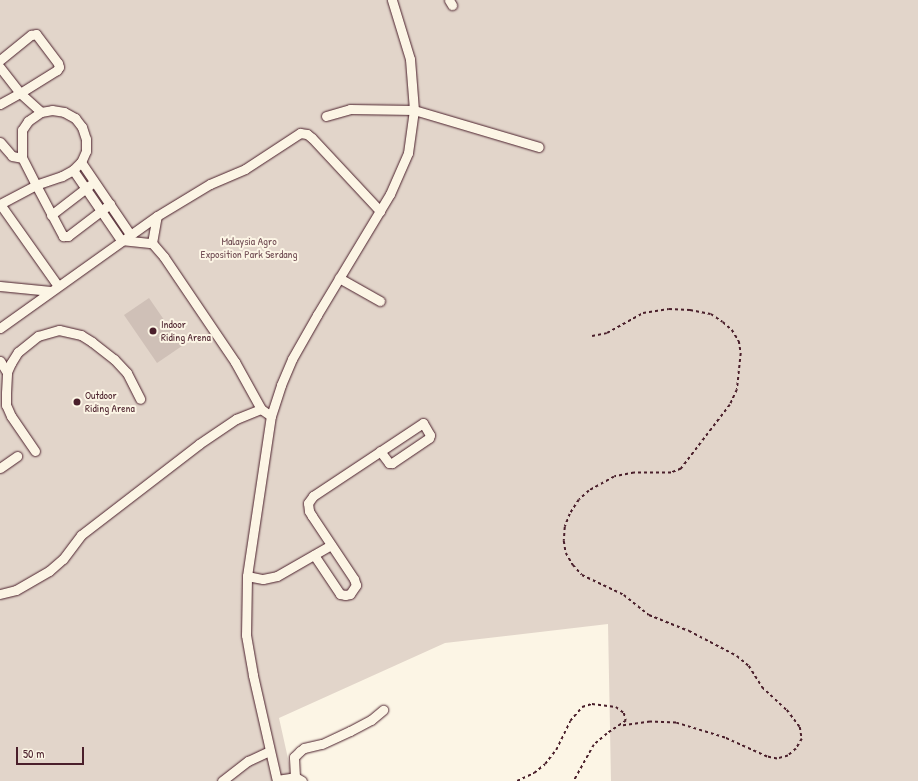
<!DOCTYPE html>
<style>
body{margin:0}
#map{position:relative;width:918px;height:781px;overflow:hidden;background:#fcf5e5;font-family:"Patrick Hand",sans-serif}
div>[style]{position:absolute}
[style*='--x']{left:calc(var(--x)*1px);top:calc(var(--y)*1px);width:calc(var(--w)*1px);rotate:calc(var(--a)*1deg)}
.green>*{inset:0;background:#e2d5ca}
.building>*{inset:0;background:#cfc0b7}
.path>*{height:1.5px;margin-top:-0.75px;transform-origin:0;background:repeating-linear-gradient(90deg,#4a1f2b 0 3px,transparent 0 6px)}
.roads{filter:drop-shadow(0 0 1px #4a1f2b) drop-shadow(0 0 1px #4a1f2b)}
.minor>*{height:9px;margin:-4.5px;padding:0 4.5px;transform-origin:4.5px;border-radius:4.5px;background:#fcf5e5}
.dots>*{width:11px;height:11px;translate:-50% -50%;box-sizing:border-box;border:2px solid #fcf5e5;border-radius:50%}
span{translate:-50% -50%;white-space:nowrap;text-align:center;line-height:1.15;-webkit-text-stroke:4px #fcf5e5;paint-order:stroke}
.park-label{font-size:11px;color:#704c53}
.poi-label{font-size:11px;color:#4a1f2b}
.left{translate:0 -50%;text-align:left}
.scale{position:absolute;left:16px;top:747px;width:68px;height:18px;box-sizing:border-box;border:2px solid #4a1f2b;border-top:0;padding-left:5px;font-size:12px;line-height:14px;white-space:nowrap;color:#4a1f2b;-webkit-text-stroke:3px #fcf5e5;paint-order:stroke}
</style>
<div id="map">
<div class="green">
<i style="clip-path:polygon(0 0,918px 0,918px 781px,611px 781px,608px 624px,445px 643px,279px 718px,293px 781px,0 781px)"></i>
</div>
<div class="building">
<i style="clip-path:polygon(149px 298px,182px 346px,157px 363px,124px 315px)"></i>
</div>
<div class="path">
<i style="--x:592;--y:336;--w:15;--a:-11"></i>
<i style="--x:607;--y:333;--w:41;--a:-29.1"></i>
<i style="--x:643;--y:313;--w:26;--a:-9"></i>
<i style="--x:669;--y:309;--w:21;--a:3"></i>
<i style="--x:690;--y:310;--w:21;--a:11"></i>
<i style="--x:711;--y:314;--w:14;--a:34"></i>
<i style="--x:723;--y:322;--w:12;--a:42"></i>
<i style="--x:732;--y:330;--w:13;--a:58"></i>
<i style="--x:739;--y:341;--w:12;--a:81"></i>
<i style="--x:741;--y:353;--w:37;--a:96"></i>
<i style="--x:737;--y:390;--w:17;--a:115"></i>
<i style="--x:730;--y:405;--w:81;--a:127.4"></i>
<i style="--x:681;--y:469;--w:11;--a:158"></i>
<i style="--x:671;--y:473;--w:37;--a:180"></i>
<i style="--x:634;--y:473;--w:20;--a:169"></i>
<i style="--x:614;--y:477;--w:29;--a:151"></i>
<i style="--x:589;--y:491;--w:13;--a:138"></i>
<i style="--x:579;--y:500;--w:17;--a:123"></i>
<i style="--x:570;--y:514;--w:14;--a:111"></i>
<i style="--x:565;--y:527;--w:14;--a:94"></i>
<i style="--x:564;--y:541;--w:12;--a:81"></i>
<i style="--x:566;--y:553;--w:14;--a:60"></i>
<i style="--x:573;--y:565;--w:13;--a:48"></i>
<i style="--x:582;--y:575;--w:47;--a:25.5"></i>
<i style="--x:624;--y:595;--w:32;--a:39"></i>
<i style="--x:649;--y:615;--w:43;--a:21.8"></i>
<i style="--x:689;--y:631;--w:54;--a:27.5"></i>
<i style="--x:737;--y:656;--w:16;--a:40"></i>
<i style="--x:749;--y:666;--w:25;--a:58"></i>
<i style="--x:762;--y:687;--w:34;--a:43"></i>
<i style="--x:787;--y:710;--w:21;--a:53"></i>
<i style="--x:800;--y:727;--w:12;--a:81"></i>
<i style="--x:802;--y:739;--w:12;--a:121"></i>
<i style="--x:796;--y:749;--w:11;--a:139"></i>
<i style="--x:788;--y:756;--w:11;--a:165"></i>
<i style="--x:777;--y:759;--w:10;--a:-169"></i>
<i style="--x:767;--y:757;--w:46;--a:-155.7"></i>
<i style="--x:725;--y:738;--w:51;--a:-163"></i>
<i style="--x:676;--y:723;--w:26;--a:-178"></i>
<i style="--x:650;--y:722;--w:29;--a:172"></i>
<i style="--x:517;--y:781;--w:19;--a:-25"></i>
<i style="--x:534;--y:773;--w:14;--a:-39"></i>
<i style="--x:545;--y:764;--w:18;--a:-52"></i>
<i style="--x:556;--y:750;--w:32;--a:-64"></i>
<i style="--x:570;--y:721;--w:18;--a:-49"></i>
<i style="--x:582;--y:707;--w:10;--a:-17"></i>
<i style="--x:592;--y:704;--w:24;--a:7"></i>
<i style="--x:616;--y:707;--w:10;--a:37"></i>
<i style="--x:624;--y:713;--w:8;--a:76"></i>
<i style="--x:626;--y:721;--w:23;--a:146"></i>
<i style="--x:607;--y:734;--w:17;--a:140"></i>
<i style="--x:594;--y:745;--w:41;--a:119.1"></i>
</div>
<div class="roads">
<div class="minor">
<i style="--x:449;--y:0;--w:6;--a:59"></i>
<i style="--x:0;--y:60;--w:40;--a:-39"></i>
<i style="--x:31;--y:35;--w:5;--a:-11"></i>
<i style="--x:36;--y:34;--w:36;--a:53"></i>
<i style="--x:58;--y:63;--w:4;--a:76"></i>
<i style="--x:59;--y:67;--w:4;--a:124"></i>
<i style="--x:57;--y:70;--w:44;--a:148.1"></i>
<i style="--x:20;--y:93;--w:33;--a:-128"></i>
<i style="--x:0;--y:104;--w:23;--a:-29"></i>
<i style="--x:20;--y:93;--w:28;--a:42"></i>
<i style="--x:52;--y:110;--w:12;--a:9"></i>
<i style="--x:64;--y:112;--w:13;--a:29"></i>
<i style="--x:75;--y:118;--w:11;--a:52"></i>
<i style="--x:82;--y:127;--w:13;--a:72"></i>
<i style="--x:86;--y:139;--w:12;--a:90"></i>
<i style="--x:86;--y:151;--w:12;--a:114"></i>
<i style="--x:81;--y:162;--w:11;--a:135"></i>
<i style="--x:73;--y:170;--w:13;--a:151"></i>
<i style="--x:62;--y:176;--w:28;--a:161"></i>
<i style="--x:36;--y:185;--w:30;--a:-117"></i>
<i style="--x:22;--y:158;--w:28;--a:-90"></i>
<i style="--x:22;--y:130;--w:11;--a:-56"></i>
<i style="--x:28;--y:121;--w:16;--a:-35"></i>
<i style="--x:41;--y:112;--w:11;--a:-10"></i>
<i style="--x:326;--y:116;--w:25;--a:-16"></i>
<i style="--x:350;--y:109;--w:64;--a:0.9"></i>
<i style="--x:414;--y:110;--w:130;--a:16.5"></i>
<i style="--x:0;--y:142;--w:18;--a:49"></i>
<i style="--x:12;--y:156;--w:10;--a:11"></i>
<i style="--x:81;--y:162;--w:87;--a:55.8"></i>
<i style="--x:73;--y:170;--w:85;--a:55.6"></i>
<i style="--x:121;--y:240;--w:31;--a:6"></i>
<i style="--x:152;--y:243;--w:18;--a:49"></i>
<i style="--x:164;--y:257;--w:127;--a:55.9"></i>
<i style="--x:235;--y:362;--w:54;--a:61"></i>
<i style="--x:261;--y:409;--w:12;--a:35"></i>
<i style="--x:0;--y:204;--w:41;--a:-27.8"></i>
<i style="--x:36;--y:185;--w:58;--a:62.1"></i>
<i style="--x:63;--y:236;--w:5;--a:0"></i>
<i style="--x:68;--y:236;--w:53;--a:-37.3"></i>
<i style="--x:0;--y:204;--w:100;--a:54.7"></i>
<i style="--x:51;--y:215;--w:49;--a:-37.6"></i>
<i style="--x:152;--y:243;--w:27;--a:-80"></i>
<i style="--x:339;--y:278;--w:47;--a:29.3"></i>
<i style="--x:0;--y:286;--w:51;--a:5.6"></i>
<i style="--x:0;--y:328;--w:193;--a:-35.5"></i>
<i style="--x:157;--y:216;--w:62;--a:-31.1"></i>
<i style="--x:210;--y:184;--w:38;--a:-23"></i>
<i style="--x:245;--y:169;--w:66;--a:-33.2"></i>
<i style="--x:300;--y:133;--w:7;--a:8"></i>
<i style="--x:307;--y:134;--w:6;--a:39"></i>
<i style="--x:312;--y:138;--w:100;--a:47"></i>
<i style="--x:0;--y:361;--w:13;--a:58"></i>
<i style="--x:35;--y:451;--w:42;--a:-124.4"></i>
<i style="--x:11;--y:416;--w:12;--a:-114"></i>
<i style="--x:6;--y:405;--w:12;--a:-90"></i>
<i style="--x:6;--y:393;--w:21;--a:-87"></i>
<i style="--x:7;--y:372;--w:10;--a:-66"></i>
<i style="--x:11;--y:363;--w:13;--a:-58"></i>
<i style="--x:18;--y:352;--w:26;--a:-39"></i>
<i style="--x:38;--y:336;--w:22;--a:-16"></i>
<i style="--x:59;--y:330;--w:23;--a:13"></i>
<i style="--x:81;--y:335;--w:13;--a:32"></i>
<i style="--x:92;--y:342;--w:28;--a:38"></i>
<i style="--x:114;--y:359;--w:19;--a:47"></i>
<i style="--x:127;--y:373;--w:29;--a:63"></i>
<i style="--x:0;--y:468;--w:21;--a:-35"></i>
<i style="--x:314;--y:555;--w:47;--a:56.3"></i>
<i style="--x:340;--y:594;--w:5;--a:11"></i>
<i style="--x:345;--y:595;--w:5;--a:-11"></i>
<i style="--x:350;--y:594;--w:11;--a:-56"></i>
<i style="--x:356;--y:585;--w:6;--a:-108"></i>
<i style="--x:354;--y:579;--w:76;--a:-123.7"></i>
<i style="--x:312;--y:516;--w:6;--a:-121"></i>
<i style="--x:309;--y:511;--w:8;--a:-97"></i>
<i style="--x:308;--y:503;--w:9;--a:-54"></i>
<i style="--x:313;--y:496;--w:132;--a:-33.6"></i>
<i style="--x:423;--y:423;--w:14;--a:60"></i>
<i style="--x:430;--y:435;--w:3;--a:108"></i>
<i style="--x:429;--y:438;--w:45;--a:146"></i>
<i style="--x:392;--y:463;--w:3;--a:180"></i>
<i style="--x:389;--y:463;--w:15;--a:-127"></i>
<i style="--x:247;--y:576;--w:16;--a:11"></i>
<i style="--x:263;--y:579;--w:14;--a:-12"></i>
<i style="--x:277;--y:576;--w:62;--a:-29.9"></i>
<i style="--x:0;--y:594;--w:16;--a:-14"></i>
<i style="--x:16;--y:590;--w:38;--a:-30"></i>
<i style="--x:49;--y:571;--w:18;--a:-41"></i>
<i style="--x:63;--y:559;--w:30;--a:-53"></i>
<i style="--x:81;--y:535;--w:149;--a:-37.6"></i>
<i style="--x:199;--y:444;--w:45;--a:-34"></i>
<i style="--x:236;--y:419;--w:27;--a:-22"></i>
<i style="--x:295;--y:777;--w:20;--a:-93"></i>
<i style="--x:294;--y:757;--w:8;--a:-45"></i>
<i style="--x:300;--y:751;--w:5;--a:-37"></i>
<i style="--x:304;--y:748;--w:18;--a:-13"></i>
<i style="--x:322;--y:744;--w:31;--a:-25"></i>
<i style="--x:350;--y:731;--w:24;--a:-28"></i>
<i style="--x:371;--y:720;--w:16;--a:-40"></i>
<i style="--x:277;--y:780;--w:18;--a:-9"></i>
<i style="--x:295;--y:777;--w:8;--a:30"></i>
<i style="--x:222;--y:781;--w:33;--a:-38"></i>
<i style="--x:248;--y:761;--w:23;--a:-25"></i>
<i style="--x:277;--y:781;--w:109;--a:-102.8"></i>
<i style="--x:253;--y:675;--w:41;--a:-99.9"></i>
<i style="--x:246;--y:635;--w:59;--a:-89"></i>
<i style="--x:247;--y:576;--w:162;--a:-81.5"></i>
<i style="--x:271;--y:416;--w:33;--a:-72"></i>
<i style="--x:281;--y:385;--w:28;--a:-67"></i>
<i style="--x:292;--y:359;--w:51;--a:-60.4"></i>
<i style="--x:317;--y:315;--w:141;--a:-58.9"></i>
<i style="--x:390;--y:194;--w:45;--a:-66.3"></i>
<i style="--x:408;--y:153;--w:43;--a:-82.1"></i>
<i style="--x:414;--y:110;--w:51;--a:-94.5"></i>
<i style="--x:410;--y:59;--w:62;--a:-107"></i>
</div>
</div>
<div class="dots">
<i style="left:153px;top:331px;background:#4a1f2b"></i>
<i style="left:77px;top:402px;background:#4a1f2b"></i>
</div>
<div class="park-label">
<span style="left:249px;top:248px">Malaysia Agro<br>Exposition Park Serdang</span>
</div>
<div class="poi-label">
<span class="left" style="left:161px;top:331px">Indoor<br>Riding Arena</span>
<span class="left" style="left:85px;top:402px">Outdoor<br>Riding Arena</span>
</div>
<div class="scale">50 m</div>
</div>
